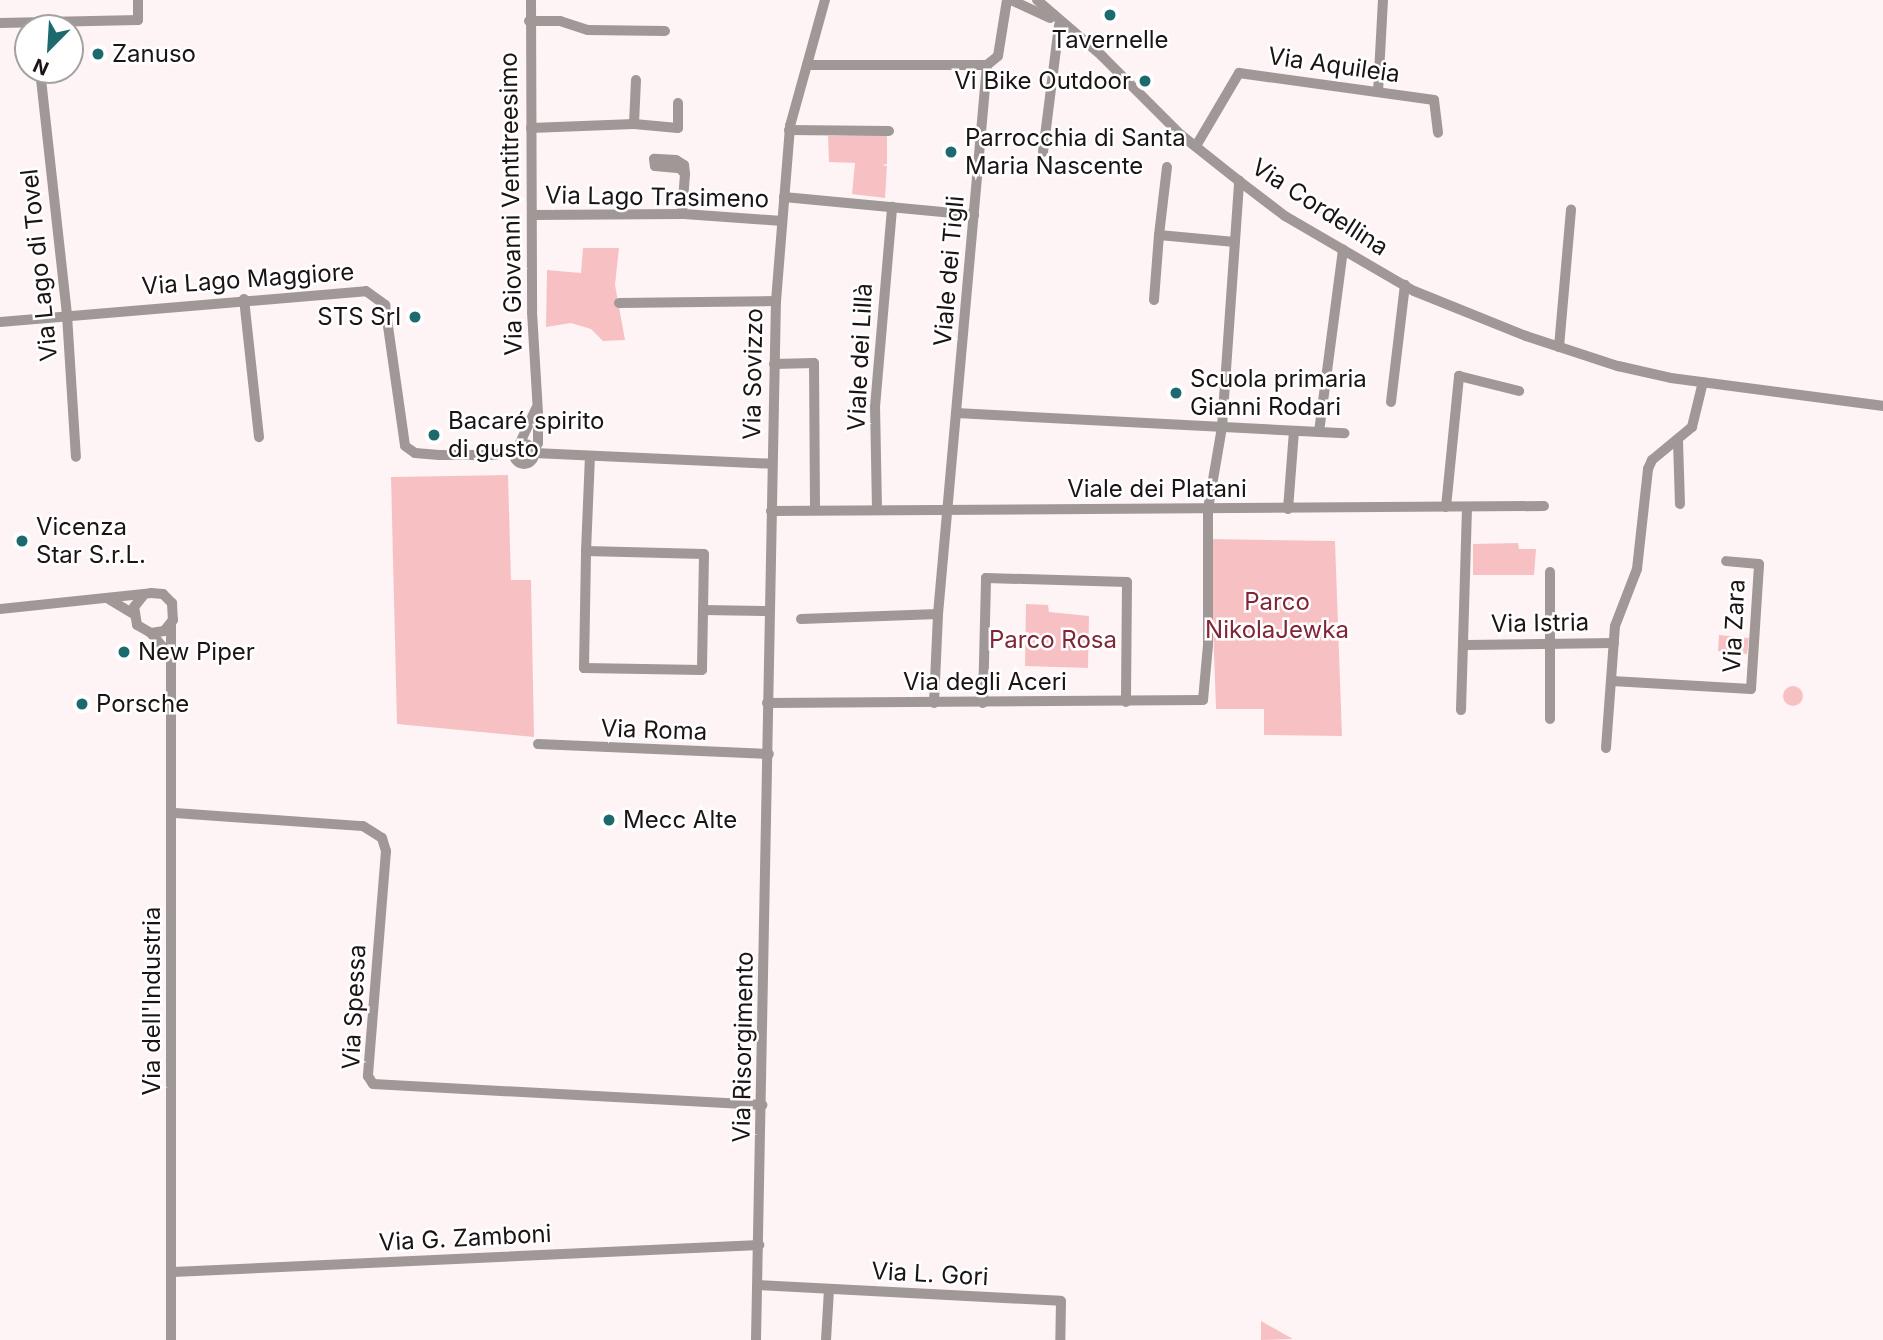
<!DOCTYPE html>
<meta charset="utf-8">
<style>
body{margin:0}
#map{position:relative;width:1883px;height:1340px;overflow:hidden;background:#fef4f5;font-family:Inter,sans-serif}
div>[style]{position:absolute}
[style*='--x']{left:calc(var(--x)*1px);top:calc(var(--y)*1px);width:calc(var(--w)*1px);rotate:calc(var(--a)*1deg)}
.green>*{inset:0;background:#f7c1c4}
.round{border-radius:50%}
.minor>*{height:10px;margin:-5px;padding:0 5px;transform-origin:5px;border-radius:5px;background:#a09797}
.minor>.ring{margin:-5px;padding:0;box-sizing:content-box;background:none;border:10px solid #a09797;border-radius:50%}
.dots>*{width:19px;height:19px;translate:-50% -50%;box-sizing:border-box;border:4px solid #fff;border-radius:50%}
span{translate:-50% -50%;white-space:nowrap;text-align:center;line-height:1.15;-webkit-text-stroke:5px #fff;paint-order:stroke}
.poi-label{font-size:24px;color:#1b1414}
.left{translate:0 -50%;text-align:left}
.right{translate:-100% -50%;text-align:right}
.street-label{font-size:24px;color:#1b1414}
.park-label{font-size:24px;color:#802636}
.north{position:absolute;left:14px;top:14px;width:70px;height:70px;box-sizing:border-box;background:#fff;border:2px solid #a4a1a1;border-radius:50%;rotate:204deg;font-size:19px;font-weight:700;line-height:28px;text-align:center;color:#1b1414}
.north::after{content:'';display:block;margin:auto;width:24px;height:32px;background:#1d6a6e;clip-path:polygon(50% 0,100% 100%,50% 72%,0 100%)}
</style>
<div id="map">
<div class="green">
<i style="clip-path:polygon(887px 135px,887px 164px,882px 165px,887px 166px,885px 198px,852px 194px,855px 163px,829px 162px,828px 136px)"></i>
<i style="clip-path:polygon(583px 248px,619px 248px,615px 285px,625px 340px,603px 341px,591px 329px,571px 323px,546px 327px,547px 270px,581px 273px)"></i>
<i style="clip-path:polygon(508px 475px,511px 580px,531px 580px,534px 737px,397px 724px,391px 477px)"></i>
<i style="clip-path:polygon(1210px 539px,1335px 541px,1342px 736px,1264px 735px,1264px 709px,1216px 709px)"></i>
<i style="clip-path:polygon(1518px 543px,1519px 549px,1536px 549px,1534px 575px,1473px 575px,1473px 544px)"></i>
<i style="clip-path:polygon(1026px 604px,1048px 605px,1049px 612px,1089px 616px,1088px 668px,1025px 666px)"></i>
<i style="clip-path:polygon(1719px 635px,1749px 638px,1747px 654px,1718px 651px)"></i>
<i class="round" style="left:1783px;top:686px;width:20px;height:20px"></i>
<i style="clip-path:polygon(1261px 1321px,1293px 1339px,1261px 1340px)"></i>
</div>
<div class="minor">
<i style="--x:531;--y:0;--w:312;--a:89.8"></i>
<i style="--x:532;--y:312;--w:101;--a:86.6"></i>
<i style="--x:538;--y:413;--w:30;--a:90"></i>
<i style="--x:538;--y:443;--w:8;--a:120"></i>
<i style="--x:1011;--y:0;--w:43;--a:24.8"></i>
<i style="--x:1037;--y:0;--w:86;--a:40.7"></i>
<i style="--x:1102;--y:56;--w:112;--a:45"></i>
<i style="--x:1181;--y:135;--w:74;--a:38.4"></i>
<i style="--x:1239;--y:181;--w:58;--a:37.3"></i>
<i style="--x:1285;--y:216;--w:149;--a:30.2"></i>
<i style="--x:1414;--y:291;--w:121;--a:21.9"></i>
<i style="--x:1526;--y:336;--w:97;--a:18.1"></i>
<i style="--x:1618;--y:366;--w:54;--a:12.8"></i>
<i style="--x:1671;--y:378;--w:214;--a:7.5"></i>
<i style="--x:529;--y:21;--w:31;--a:0"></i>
<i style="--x:560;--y:21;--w:29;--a:18"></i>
<i style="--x:588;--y:30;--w:77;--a:0.7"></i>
<i style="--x:0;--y:23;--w:138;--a:-1.2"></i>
<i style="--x:138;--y:20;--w:20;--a:-90"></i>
<i style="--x:807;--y:65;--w:180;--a:0"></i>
<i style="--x:40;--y:70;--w:246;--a:83.7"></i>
<i style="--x:67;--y:315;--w:142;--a:86.4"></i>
<i style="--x:1378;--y:92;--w:92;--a:-86.9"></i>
<i style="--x:634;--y:124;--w:44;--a:-87.4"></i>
<i style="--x:531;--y:128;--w:103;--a:-2.2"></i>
<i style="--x:634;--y:124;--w:44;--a:5.2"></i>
<i style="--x:678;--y:128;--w:25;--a:-90"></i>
<i style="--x:789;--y:130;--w:100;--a:0.6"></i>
<i style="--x:1196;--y:146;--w:85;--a:-59.5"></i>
<i style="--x:1239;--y:73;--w:197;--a:7.9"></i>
<i style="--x:1434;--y:100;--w:33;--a:83"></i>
<i style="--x:1043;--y:152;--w:128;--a:-82.8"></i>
<i style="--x:1167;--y:167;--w:68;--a:96.7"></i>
<i style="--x:1159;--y:235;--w:76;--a:5.3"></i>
<i style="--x:784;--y:197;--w:191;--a:5.4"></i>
<i style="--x:682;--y:214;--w:40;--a:-85.7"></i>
<i style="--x:685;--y:174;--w:9;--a:-96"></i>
<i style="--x:684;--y:165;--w:9;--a:-148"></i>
<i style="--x:676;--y:160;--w:22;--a:-177"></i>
<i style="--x:654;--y:159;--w:7;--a:82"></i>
<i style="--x:655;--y:166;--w:25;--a:5"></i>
<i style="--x:680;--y:168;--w:8;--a:50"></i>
<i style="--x:532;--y:215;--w:152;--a:-0.4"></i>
<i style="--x:684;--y:214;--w:98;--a:4.1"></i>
<i style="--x:244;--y:299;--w:139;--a:83.8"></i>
<i style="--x:1154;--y:300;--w:65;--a:-85.6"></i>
<i style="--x:619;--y:303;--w:157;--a:-0.7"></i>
<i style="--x:0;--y:322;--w:367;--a:-4.8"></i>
<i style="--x:366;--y:291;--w:24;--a:36"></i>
<i style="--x:385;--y:305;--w:142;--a:81.9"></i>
<i style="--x:405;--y:446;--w:12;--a:35"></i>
<i style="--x:415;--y:453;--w:24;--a:5"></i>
<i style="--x:439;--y:455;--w:56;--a:0"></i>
<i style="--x:495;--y:455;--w:22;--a:-21"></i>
<i style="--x:1559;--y:347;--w:138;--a:-85"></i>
<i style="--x:774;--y:364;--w:40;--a:-1.4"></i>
<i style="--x:814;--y:363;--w:146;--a:89.6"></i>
<i style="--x:1391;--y:402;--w:118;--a:-83.2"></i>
<i style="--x:956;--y:413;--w:389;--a:3"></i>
<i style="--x:1319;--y:432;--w:184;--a:-82.5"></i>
<i style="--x:1678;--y:441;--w:63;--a:88.2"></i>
<i class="ring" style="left:514px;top:444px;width:10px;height:10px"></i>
<i style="--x:519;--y:445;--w:40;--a:-65"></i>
<i style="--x:534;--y:453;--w:238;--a:2.6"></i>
<i style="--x:1446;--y:507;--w:132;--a:-84.3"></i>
<i style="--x:1459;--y:376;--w:62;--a:14"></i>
<i style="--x:877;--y:509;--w:102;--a:-91.1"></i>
<i style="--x:875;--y:407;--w:201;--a:-85.1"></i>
<i style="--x:1288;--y:509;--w:78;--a:-85.6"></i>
<i style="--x:771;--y:511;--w:773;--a:-0.37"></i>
<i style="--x:586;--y:551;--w:118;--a:1.5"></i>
<i style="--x:704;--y:554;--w:116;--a:91"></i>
<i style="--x:702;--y:670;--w:118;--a:-179"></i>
<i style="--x:584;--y:668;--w:117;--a:-89"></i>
<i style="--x:586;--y:551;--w:94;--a:-87.6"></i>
<i style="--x:1550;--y:572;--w:147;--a:90"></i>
<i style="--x:107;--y:598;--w:31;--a:31"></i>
<i style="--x:0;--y:609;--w:152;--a:-6"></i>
<i style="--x:151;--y:593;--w:12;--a:5"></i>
<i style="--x:163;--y:594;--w:13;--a:45"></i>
<i style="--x:172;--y:603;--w:17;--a:87"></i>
<i style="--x:173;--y:620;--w:14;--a:129"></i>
<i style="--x:164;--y:631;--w:13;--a:171"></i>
<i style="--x:151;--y:633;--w:16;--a:-150"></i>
<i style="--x:137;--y:625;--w:18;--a:-99"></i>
<i style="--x:134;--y:607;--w:14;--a:-51"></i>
<i style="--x:703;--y:610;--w:66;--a:0.9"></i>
<i style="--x:801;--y:619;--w:137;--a:-2.1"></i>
<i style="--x:151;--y:633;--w:34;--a:50"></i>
<i style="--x:1466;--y:645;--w:148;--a:-0.8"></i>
<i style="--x:1612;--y:681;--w:139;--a:3.3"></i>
<i style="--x:1751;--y:689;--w:125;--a:-86.3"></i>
<i style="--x:1759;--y:564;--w:33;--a:-175"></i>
<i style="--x:767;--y:703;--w:436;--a:-0.4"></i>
<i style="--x:1203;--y:700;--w:55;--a:-84.8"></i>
<i style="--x:1208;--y:645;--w:136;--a:-90"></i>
<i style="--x:1208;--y:509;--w:83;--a:-80.3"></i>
<i style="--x:1222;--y:427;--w:247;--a:-86"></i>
<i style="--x:934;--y:703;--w:89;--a:-87.4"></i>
<i style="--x:938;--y:614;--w:551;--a:-84.9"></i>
<i style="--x:987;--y:65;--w:14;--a:-39"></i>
<i style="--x:998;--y:56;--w:57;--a:-80.9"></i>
<i style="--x:983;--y:703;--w:125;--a:-88.6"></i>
<i style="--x:986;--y:578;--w:141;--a:1.6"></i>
<i style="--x:1127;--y:582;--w:120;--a:90.5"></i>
<i style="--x:1461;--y:710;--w:203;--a:-88.3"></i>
<i style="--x:538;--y:744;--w:231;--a:2.5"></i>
<i style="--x:1606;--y:748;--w:122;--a:-85.8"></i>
<i style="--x:1615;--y:626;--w:61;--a:-68.9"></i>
<i style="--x:1637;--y:569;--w:101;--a:-83.7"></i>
<i style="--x:1648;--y:469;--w:10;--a:-66"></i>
<i style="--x:1652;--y:460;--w:52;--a:-39.5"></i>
<i style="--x:1692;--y:427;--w:46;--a:-76.3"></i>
<i style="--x:175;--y:813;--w:188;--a:4"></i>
<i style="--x:363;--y:826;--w:22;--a:32"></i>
<i style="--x:382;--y:838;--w:14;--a:73"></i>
<i style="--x:386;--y:851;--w:226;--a:94.6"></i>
<i style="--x:368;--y:1076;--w:9;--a:58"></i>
<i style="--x:373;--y:1084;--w:390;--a:3.1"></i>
<i style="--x:173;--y:1272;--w:587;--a:-2.64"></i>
<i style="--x:758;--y:1285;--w:303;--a:3"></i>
<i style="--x:1061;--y:1301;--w:39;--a:91"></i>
<i style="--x:171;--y:1340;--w:716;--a:-90"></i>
<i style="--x:756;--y:1340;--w:1039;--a:-88.9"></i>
<i style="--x:776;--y:301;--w:176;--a:-85.4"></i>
<i style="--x:790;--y:126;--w:131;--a:-74.5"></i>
<i style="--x:826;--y:1340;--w:51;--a:-86.6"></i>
</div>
<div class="dots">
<i style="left:1110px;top:15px;background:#1d6a6e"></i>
<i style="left:98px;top:54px;background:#1d6a6e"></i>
<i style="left:1145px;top:81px;background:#1d6a6e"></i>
<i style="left:951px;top:152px;background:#1d6a6e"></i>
<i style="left:415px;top:317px;background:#1d6a6e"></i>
<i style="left:1176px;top:393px;background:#1d6a6e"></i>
<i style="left:434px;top:435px;background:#1d6a6e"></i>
<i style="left:22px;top:541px;background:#1d6a6e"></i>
<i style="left:124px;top:652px;background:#1d6a6e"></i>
<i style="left:82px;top:704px;background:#1d6a6e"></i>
<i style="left:609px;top:820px;background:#1d6a6e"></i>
</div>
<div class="poi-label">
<span style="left:1110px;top:40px">Tavernelle</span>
<span class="left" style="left:112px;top:54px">Zanuso</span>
<span class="right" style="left:1131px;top:81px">Vi Bike Outdoor</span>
<span class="left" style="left:965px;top:152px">Parrocchia di Santa<br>Maria Nascente</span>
<span class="right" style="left:401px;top:317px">STS Srl</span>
<span class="left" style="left:1190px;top:393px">Scuola primaria<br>Gianni Rodari</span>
<span class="left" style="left:448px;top:435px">Bacaré spirito<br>di gusto</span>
<span class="left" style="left:36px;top:541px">Vicenza<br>Star S.r.L.</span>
<span class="left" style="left:138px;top:652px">New Piper</span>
<span class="left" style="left:96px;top:704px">Porsche</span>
<span class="left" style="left:623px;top:820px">Mecc Alte</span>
</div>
<div class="street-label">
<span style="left:1334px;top:65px;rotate:8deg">Via Aquileia</span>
<span style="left:657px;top:197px;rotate:1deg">Via Lago Trasimeno</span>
<span style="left:511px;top:204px;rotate:-91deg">Via Giovanni Ventitreesimo</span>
<span style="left:1320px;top:207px;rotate:33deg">Via Cordellina</span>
<span style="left:39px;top:265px;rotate:-96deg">Via Lago di Tovel</span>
<span style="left:949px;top:271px;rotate:-85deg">Viale dei Tigli</span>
<span style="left:248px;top:279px;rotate:-4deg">Via Lago Maggiore</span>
<span style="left:860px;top:357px;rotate:-87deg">Viale dei Lillà</span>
<span style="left:753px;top:374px;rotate:-89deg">Via Sovizzo</span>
<span style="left:1157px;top:489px">Viale dei Platani</span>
<span style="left:1540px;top:623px;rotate:-1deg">Via Istria</span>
<span style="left:1734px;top:626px;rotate:-87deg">Via Zara</span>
<span style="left:985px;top:682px">Via degli Aceri</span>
<span style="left:654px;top:730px;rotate:2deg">Via Roma</span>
<span style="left:152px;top:1001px;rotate:-90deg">Via dell'Industria</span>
<span style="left:354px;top:1007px;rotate:-87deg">Via Spessa</span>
<span style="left:743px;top:1047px;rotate:-89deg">Via Risorgimento</span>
<span style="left:465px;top:1238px;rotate:-3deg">Via G. Zamboni</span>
<span style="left:930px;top:1274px;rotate:3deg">Via L. Gori</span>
</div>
<div class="park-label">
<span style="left:1277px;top:616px">Parco<br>NikolaJewka</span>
<span style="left:1053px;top:640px">Parco Rosa</span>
</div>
<div class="north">N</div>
</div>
